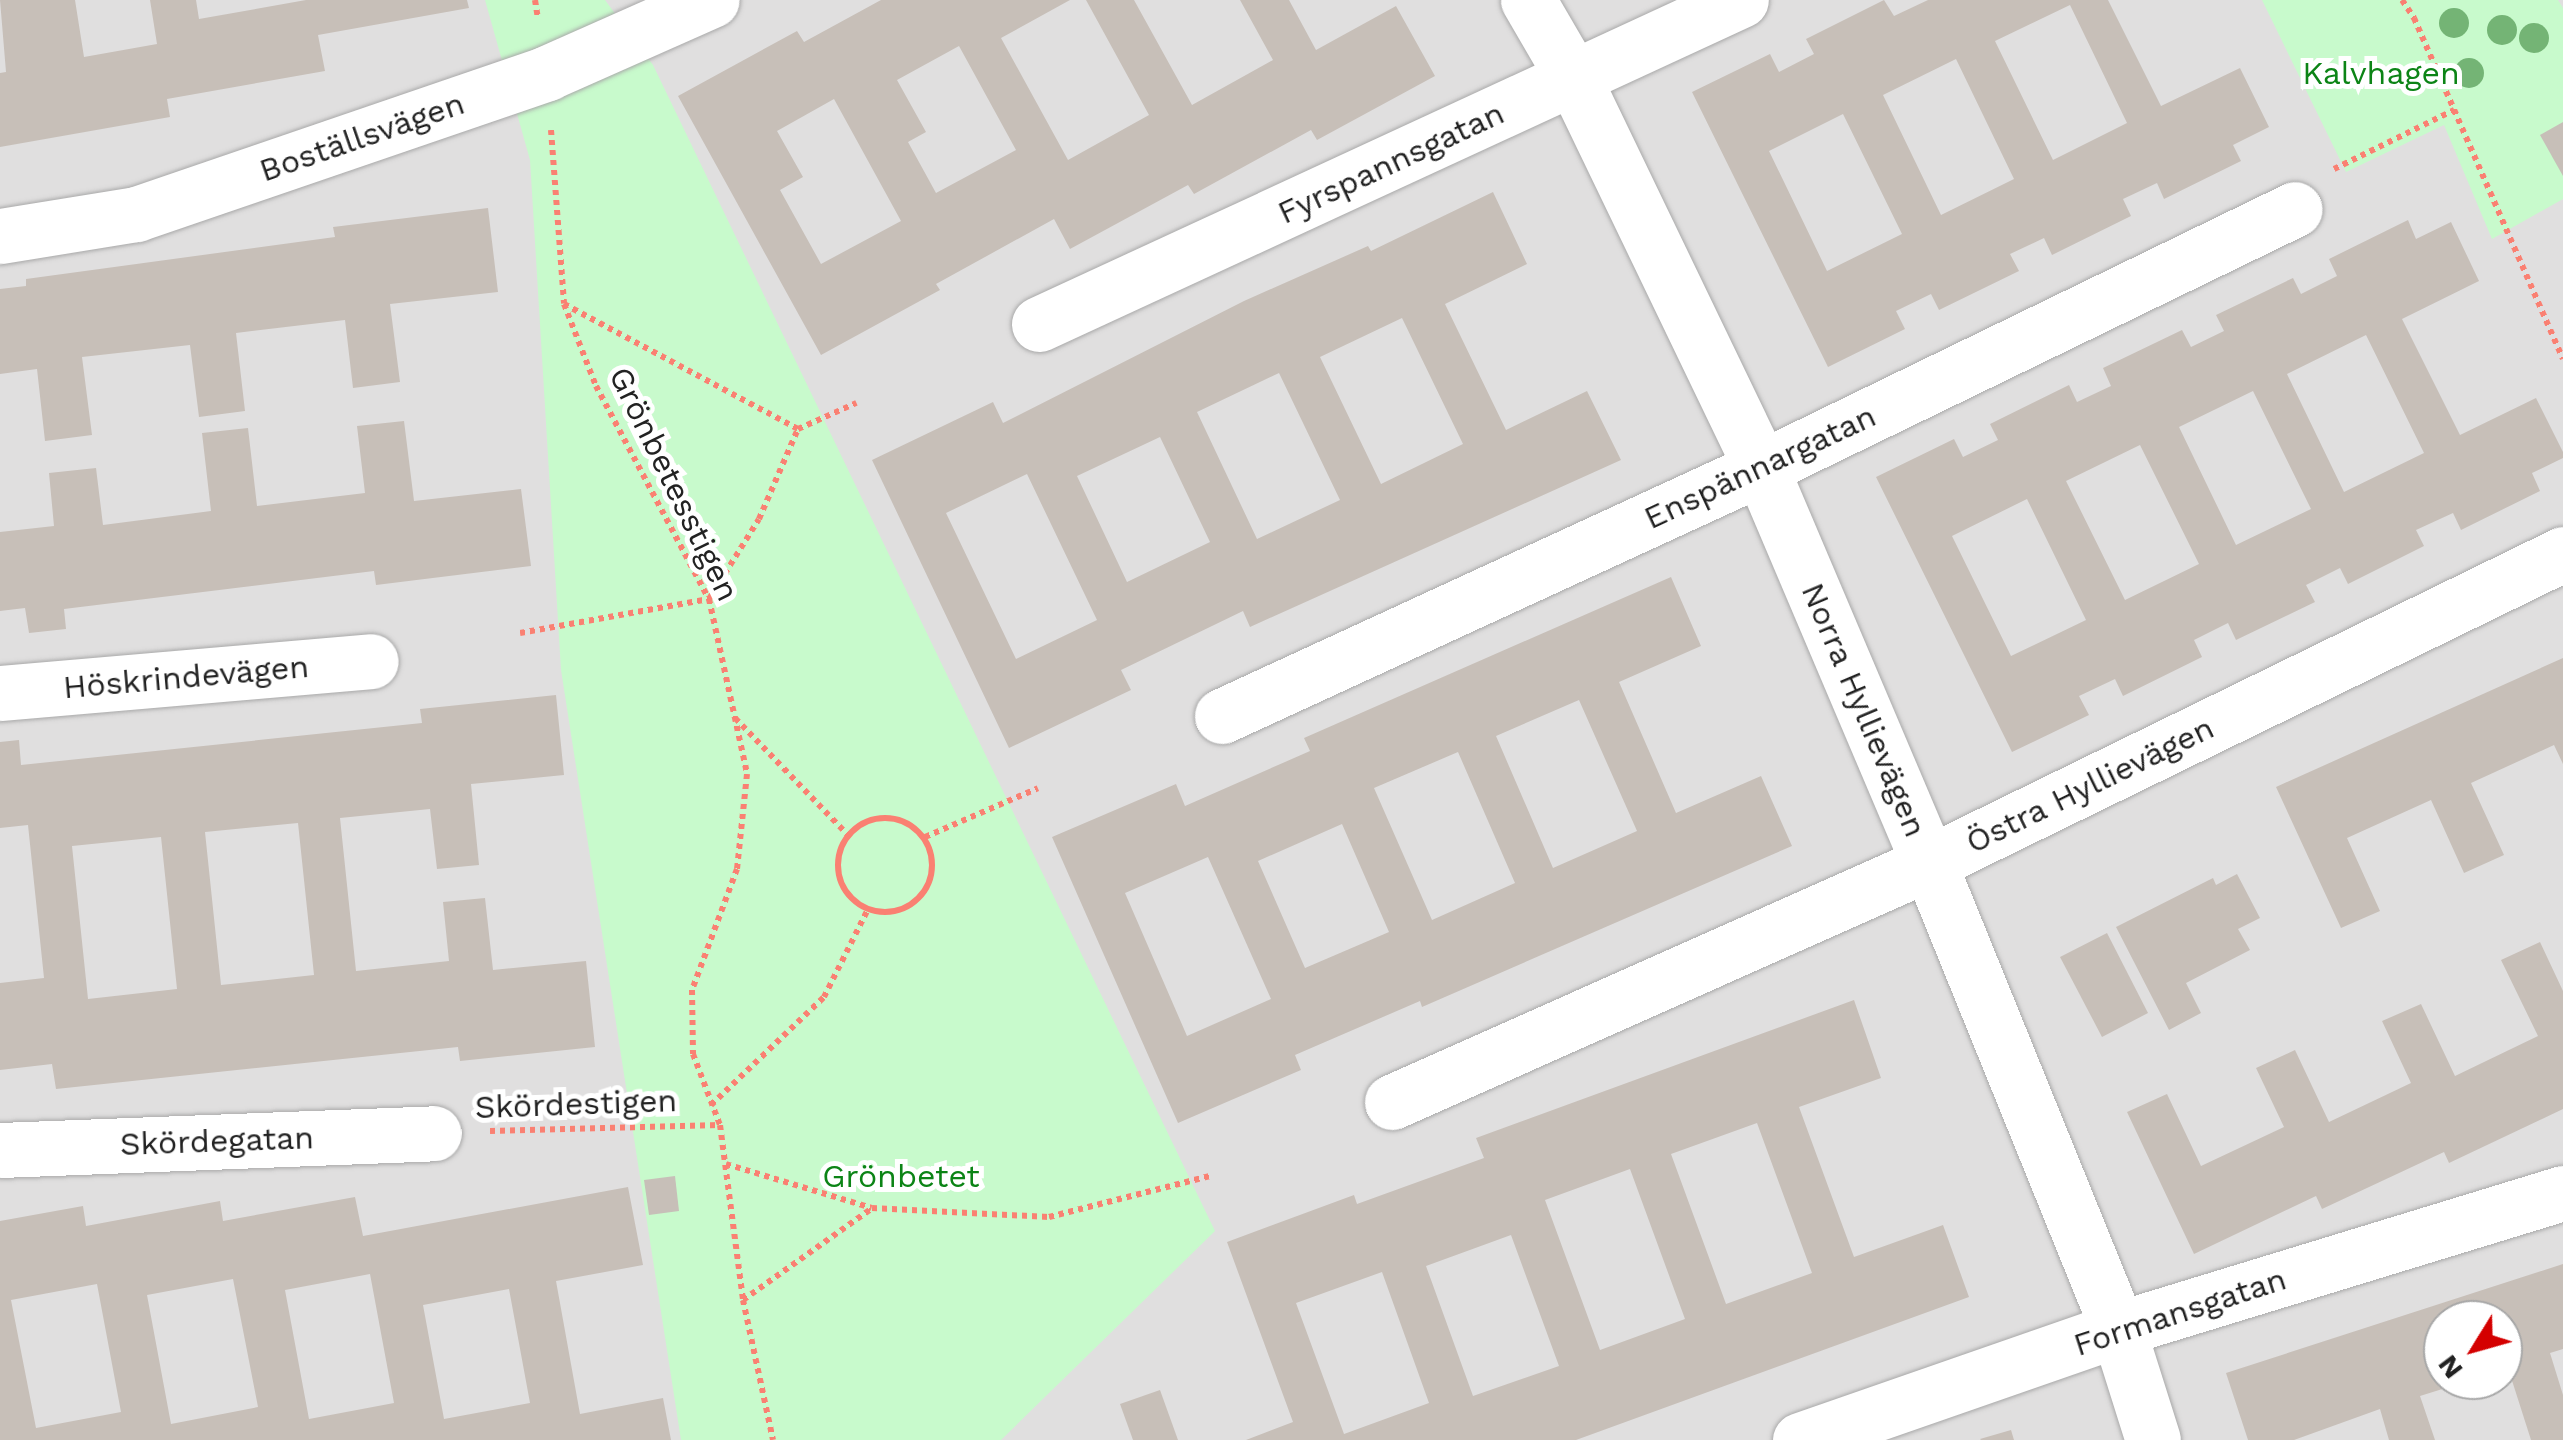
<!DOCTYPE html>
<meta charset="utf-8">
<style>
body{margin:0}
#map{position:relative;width:2563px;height:1440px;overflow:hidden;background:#f2efe9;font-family:"Work Sans",sans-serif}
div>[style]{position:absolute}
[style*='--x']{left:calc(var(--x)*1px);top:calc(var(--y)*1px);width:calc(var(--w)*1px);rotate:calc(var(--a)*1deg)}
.residential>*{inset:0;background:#e0dfdf}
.park>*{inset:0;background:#c8facc}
.building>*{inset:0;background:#c7bfb8}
.path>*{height:6px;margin-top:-3px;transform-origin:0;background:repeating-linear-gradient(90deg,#fa8072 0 5px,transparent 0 10px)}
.path>.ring{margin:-3px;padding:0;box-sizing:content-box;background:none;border:6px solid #fa8072;border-radius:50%}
.roads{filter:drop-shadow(0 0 2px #a9a9a9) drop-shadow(0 0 2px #a9a9a9)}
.street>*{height:55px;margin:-27.5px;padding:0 27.5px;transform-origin:27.5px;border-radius:27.5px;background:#fff}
.trees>*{width:30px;height:30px;margin:-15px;border-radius:50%;background:#74b475}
span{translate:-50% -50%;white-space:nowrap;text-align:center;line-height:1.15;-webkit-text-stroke:10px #fff;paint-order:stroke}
.park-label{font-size:32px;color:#0c8416}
.street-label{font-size:32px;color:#222}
.north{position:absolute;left:2423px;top:1300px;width:100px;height:100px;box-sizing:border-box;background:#fff;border:2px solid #a7a7a7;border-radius:50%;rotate:233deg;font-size:28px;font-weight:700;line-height:40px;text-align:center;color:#222}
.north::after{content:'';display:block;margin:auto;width:35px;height:45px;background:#d40000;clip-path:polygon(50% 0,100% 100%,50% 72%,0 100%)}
</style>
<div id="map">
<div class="residential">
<i style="clip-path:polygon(evenodd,0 0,2563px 0,2563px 1440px,0 1440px,0 0,2443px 1320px,2503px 1320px,2503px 1380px,2443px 1380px,2443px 1320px)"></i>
</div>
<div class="park">
<i style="clip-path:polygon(485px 0,605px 0,653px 65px,1215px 1231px,1001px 1440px,681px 1440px,561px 670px,530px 160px)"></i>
<i style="clip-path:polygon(2262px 0,2558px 0,2563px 8px,2563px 199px,2492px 239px,2444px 125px,2346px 172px)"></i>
</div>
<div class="building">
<i style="clip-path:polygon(0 0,75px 0,84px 57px,157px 44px,150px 0,196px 0,199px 19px,306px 0,467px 0,469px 8px,318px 35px,325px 71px,167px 99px,170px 117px,0 147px,0 73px,6px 72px)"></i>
<i style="clip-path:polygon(evenodd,881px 0,1070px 0,1001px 38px,1068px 160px,1149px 115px,1086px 0,1134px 0,1192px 105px,1273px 60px,1240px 0,1289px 0,1316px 50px,1396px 6px,1435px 76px,1317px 140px,1311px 130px,1194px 194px,1188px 185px,1070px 249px,1054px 219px,936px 284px,940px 290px,821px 355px,678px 96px,797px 31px,804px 42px,881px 0,959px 46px,1016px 150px,936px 193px,908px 142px,926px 132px,897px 80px,959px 46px,881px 0,834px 99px,901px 221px,821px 264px,780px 190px,803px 177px,777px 131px,834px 99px)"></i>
<i style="clip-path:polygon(evenodd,1884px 0,1894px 16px,1928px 0,2108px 0,2161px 106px,2240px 68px,2269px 127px,2233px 145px,2241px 161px,2164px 199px,2157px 183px,2123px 199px,2131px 216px,2052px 255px,2044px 238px,2010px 254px,2019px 271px,1939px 310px,1931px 294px,1896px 311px,1905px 329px,1828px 367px,1692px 92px,1770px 54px,1779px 72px,1814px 54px,1806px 39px,1884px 0,2070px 5px,2127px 123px,2053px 160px,1995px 41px,2070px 5px,1884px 0,1956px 59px,2014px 179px,1941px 215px,1883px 95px,1956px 59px,1884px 0,1843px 114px,1902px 234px,1827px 271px,1769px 151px,1843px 114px)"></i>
<i style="clip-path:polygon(2563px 122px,2563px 176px,2540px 135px)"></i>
<i style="clip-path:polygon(evenodd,1493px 192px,1527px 264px,1445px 304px,1506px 430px,1587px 391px,1621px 460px,1250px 627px,1243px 611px,1121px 670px,1131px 690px,1009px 748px,872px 460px,993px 402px,1003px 423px,1244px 301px,1368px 246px,1371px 251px,1493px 192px,1402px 318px,1463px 444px,1381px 484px,1320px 357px,1402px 318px,1493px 192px,1279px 373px,1340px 500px,1257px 539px,1197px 412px,1279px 373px,1493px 192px,1160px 437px,1210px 542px,1127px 582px,1077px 476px,1160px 437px,1493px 192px,1027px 474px,1097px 620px,1016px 659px,946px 513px,1027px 474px)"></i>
<i style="clip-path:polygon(488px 208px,498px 292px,390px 304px,400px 382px,353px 388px,345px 320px,236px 333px,245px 411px,199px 417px,190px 345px,82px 357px,92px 435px,45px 441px,37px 369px,0 374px,0 289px,26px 286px,26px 279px,335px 237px,333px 227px)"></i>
<i style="clip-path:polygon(evenodd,2408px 220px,2416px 239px,2451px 222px,2479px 281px,2402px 319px,2460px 435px,2536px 398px,2563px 452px,2563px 458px,2532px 473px,2540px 491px,2461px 530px,2453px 513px,2416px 530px,2424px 546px,2348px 584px,2340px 568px,2306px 585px,2315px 602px,2236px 640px,2228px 623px,2194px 640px,2202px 657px,2123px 696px,2115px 679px,2079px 696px,2089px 715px,2012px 752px,1876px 477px,1954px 439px,1963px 457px,1998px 440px,1990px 424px,2069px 385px,2077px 402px,2111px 386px,2103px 368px,2182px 330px,2191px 347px,2224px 331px,2216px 315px,2293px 278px,2301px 294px,2337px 276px,2329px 259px,2408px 220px,2366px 335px,2424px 453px,2344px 492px,2287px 374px,2366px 335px,2408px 220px,2253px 391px,2311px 509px,2236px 545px,2179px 427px,2253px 391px,2408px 220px,2140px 445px,2199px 564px,2125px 600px,2066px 481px,2140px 445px,2408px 220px,2027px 499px,2086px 620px,2011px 656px,1952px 536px,2027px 499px)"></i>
<i style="clip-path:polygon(404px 421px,414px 501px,521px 489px,531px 566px,376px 585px,374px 571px,64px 609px,66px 629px,29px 633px,25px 608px,0 611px,0 532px,54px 526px,49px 473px,96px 468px,103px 525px,211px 511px,202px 433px,248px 428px,257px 506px,365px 493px,357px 426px)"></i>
<i style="clip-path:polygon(evenodd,1671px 577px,1701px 646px,1619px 682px,1676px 813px,1761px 776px,1792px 846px,1422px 1007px,1420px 1001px,1295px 1055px,1301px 1070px,1178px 1123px,1052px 837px,1176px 784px,1185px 806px,1310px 751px,1304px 738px,1671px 577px,1579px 700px,1637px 831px,1553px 868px,1496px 736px,1579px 700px,1671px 577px,1458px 752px,1515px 883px,1432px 920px,1374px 788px,1458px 752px,1671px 577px,1342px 824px,1389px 932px,1305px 968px,1258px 861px,1342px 824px,1671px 577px,1208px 857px,1271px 999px,1187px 1036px,1125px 893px,1208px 857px)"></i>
<i style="clip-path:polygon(2563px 658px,2563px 764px,2554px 745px,2471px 783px,2504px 855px,2464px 873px,2431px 800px,2347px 838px,2380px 911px,2341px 928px,2276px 787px)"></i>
<i style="clip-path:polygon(evenodd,556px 695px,564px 775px,471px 784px,479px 865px,437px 869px,430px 809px,340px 818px,356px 971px,449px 961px,443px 902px,485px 898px,493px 970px,586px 961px,595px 1047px,460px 1061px,458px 1047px,56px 1089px,52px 1064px,0 1070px,0 983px,44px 978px,28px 825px,0 828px,0 742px,19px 740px,21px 765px,422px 723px,420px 709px,556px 695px,298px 823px,314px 975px,221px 985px,205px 832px,298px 823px,556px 695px,161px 837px,177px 989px,88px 999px,72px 846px,161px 837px)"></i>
<i style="clip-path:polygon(2237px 874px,2260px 918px,2238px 929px,2250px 950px,2186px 983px,2201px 1013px,2169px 1030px,2116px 927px,2213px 878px,2216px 885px)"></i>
<i style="clip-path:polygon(2107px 933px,2148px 1013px,2102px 1037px,2060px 957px)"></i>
<i style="clip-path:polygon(2540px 942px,2563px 991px,2563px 1109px,2449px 1163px,2444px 1152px,2322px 1209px,2316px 1196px,2194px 1254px,2127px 1112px,2167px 1094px,2201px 1166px,2284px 1127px,2256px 1068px,2295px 1050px,2329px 1122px,2411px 1083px,2382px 1021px,2421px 1004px,2455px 1076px,2538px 1036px,2501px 960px)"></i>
<i style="clip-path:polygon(evenodd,1854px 1000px,1881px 1078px,1799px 1107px,1854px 1257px,1943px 1225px,1969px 1297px,1576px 1440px,1246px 1440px,1293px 1422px,1227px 1242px,1354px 1195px,1357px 1204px,1484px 1158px,1476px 1138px,1854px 1000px,1757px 1123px,1812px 1273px,1726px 1304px,1671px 1154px,1757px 1123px,1854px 1000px,1630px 1169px,1685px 1319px,1600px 1350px,1545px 1200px,1630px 1169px,1854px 1000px,1511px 1235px,1559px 1366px,1473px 1396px,1426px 1266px,1511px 1235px,1854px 1000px,1382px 1272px,1429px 1403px,1344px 1434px,1296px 1303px,1382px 1272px)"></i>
<i style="clip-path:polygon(675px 1176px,679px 1211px,649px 1215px,644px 1180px)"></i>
<i style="clip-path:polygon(evenodd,628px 1187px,643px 1265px,556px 1281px,580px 1414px,663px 1398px,671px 1440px,0 1440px,0 1221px,83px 1206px,86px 1226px,220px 1201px,223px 1221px,355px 1197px,363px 1236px,628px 1187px,370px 1274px,394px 1403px,309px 1419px,285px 1290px,370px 1274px,628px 1187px,233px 1279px,258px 1407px,171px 1424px,147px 1295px,233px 1279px,628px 1187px,97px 1284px,121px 1412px,36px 1428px,11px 1300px,97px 1284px,628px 1187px,509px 1289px,530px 1403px,444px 1419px,423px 1305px,509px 1289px)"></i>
<i style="clip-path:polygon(2563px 1264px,2563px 1349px,2550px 1353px,2563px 1395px,2563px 1440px,2531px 1440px,2508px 1368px,2503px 1369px,2503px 1320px,2443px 1320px,2443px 1380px,2468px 1381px,2420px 1396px,2435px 1440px,2389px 1440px,2380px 1409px,2294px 1440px,2248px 1440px,2226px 1373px)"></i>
<i style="clip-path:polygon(1160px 1390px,1178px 1440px,1133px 1440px,1120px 1404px)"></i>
<i style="clip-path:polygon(2011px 1430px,2014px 1440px,1981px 1440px,1980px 1439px)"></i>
</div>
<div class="path">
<i style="--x:535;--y:0;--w:19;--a:81"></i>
<i style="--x:2402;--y:0;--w:22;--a:56"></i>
<i style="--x:2414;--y:18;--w:372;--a:66.4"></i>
<i style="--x:551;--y:130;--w:174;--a:85.7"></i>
<i style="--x:564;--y:304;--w:88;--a:68.7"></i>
<i style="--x:596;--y:386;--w:241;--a:62.1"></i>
<i style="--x:709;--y:599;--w:179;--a:77.7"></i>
<i style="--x:747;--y:774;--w:96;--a:96"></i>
<i style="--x:737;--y:869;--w:129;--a:110.4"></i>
<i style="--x:692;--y:990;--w:64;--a:89.1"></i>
<i style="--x:693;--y:1054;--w:76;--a:69.2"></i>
<i style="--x:720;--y:1125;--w:177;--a:82.5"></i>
<i style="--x:743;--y:1300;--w:143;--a:77.9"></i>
<i style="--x:2334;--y:169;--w:134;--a:-26.2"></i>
<i style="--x:564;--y:304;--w:265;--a:28.1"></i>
<i style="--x:798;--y:429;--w:64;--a:-24.1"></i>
<i style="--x:520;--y:633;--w:192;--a:-10.2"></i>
<i style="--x:709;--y:599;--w:94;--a:-58"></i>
<i style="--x:759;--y:519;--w:98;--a:-66.6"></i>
<i style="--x:735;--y:718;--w:164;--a:46"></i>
<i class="ring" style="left:838px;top:818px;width:88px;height:88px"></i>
<i style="--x:925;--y:837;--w:123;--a:-23.4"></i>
<i style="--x:711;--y:1105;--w:156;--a:-43.7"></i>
<i style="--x:824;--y:997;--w:96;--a:-63.4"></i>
<i style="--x:490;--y:1131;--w:230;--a:-1.5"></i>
<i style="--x:726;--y:1164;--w:152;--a:16.8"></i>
<i style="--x:872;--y:1208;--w:177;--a:2.9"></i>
<i style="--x:1049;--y:1217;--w:166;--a:-14.3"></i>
<i style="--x:743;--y:1300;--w:157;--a:-35.4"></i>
</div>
<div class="roads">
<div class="street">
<i style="--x:1528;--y:0;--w:91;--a:59.8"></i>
<i style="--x:1574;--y:79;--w:432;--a:64.3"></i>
<i style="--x:1761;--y:468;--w:429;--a:67"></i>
<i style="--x:1929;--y:863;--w:503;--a:67.92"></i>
<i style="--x:2118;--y:1329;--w:116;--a:72.5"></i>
<i style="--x:0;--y:236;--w:138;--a:-9.2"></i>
<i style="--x:136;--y:214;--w:435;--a:-18.9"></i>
<i style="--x:547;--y:73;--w:180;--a:-23.9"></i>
<i style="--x:1039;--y:324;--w:773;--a:-24.78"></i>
<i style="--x:0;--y:693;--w:372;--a:-4.9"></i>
<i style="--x:1222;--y:716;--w:593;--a:-24.71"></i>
<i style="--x:1761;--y:468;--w:593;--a:-25.87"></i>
<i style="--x:1392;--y:1102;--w:588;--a:-23.99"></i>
<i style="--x:1929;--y:863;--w:705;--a:-25.98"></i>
<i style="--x:0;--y:1150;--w:434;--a:-2.2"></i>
<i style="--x:1800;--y:1440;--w:337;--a:-19.2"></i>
<i style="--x:2118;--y:1329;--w:465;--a:-17"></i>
</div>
</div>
<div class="trees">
<i style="left:2454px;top:23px"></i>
<i style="left:2502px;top:30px"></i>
<i style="left:2534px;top:38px"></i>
<i style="left:2469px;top:73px"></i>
</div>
<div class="park-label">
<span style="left:2381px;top:73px">Kalvhagen</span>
<span style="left:901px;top:1176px">Grönbetet</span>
</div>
<div class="street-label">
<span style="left:362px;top:137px;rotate:-19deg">Boställsvägen</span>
<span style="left:1391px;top:163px;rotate:-25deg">Fyrspannsgatan</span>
<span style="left:1760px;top:467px;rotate:-25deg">Enspännargatan</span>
<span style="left:674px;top:484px;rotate:64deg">Grönbetesstigen</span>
<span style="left:186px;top:677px;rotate:-5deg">Höskrindevägen</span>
<span style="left:1864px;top:710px;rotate:67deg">Norra Hyllievägen</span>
<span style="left:2090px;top:785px;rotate:-26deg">Östra Hyllievägen</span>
<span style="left:576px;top:1104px;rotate:-2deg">Skördestigen</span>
<span style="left:217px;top:1141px;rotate:-2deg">Skördegatan</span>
<span style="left:2180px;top:1312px;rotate:-18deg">Formansgatan</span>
</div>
<div class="north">N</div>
</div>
